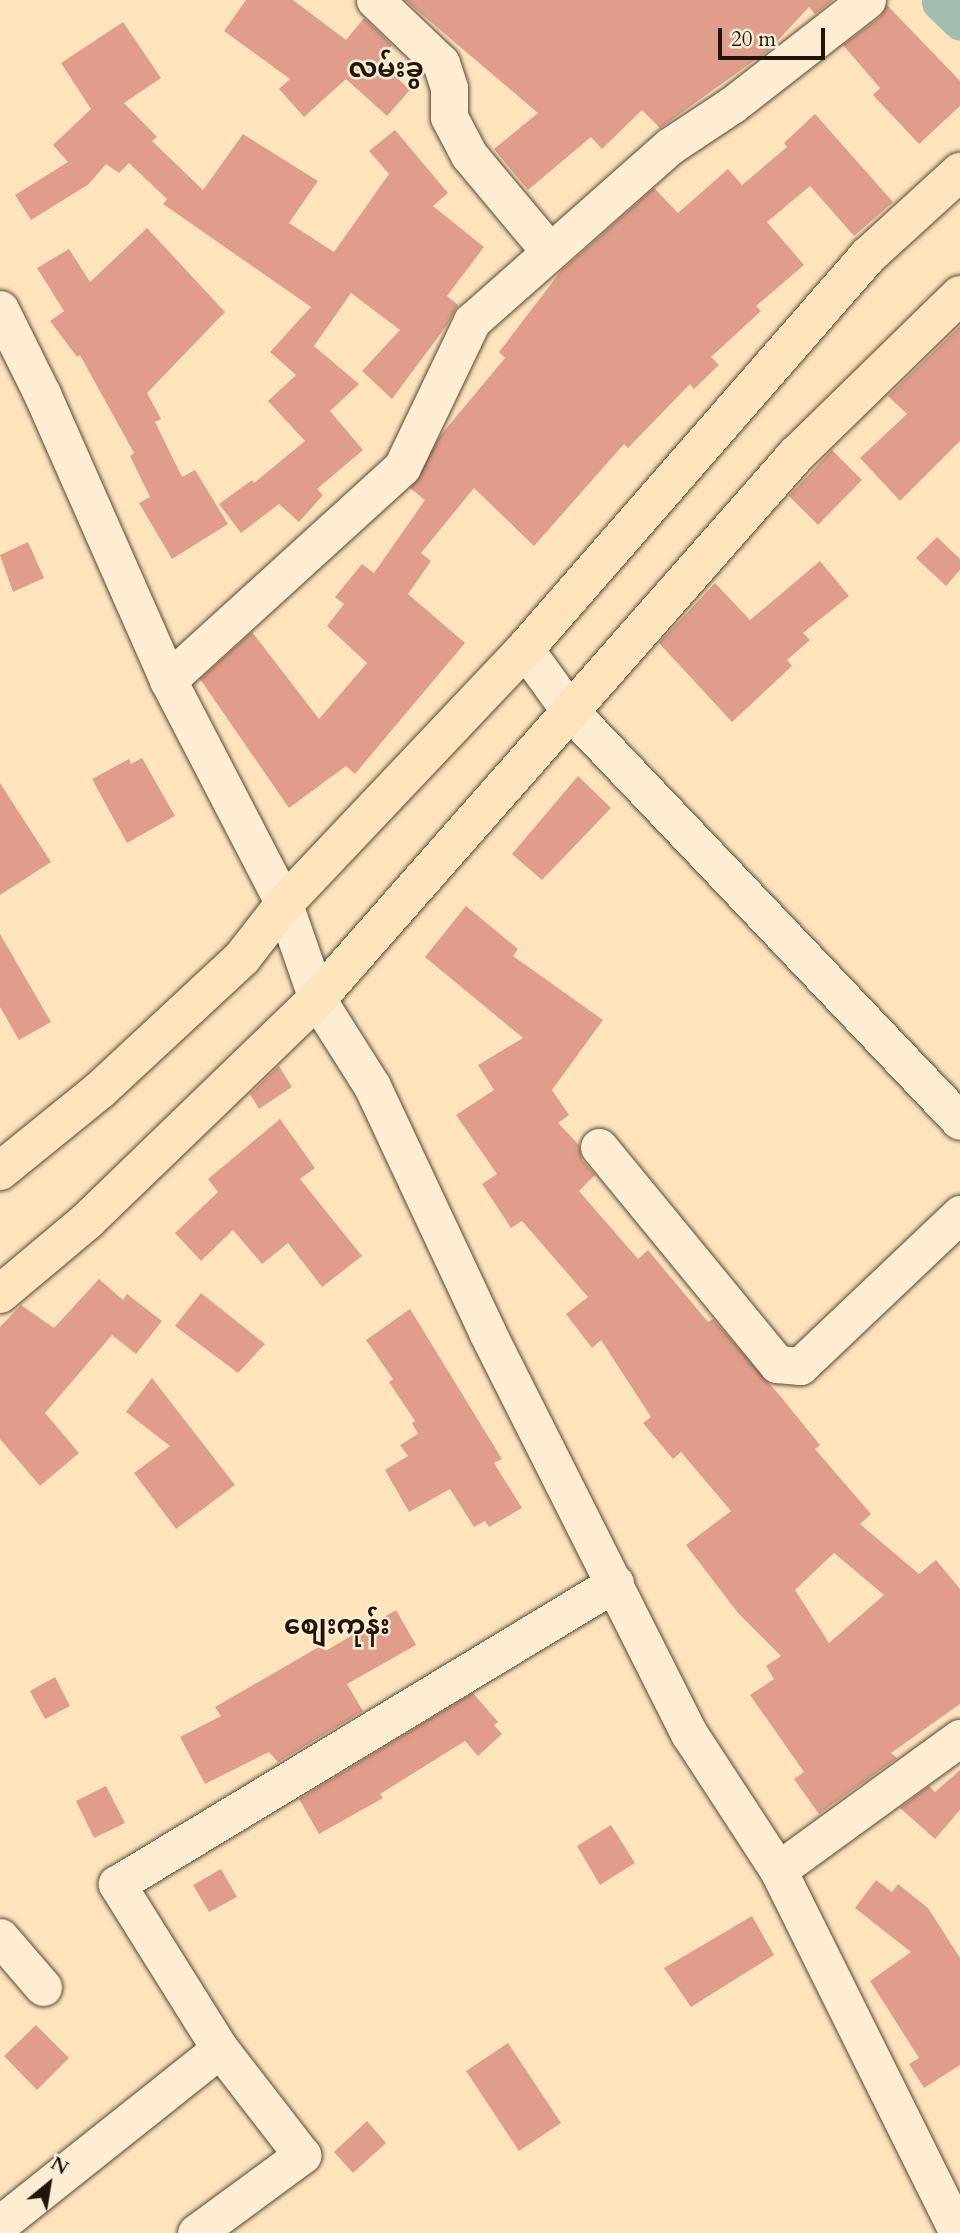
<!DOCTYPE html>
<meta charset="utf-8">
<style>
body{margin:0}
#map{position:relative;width:960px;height:2233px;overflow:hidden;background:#fee4bc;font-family:Cardo,"Noto Sans Myanmar",serif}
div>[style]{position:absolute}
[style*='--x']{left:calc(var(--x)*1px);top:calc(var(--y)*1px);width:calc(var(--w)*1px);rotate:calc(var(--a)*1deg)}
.canal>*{height:37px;margin:-18.5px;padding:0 18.5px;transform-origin:18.5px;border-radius:18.5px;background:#a0bfb1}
.building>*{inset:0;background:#e09d8c}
.roads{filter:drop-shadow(0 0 2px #584937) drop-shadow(0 0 2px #584937)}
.minor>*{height:37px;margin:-18.5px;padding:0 18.5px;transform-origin:18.5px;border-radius:18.5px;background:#feedd3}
.highway>*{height:38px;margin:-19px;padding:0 19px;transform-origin:19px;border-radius:19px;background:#fee4bc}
span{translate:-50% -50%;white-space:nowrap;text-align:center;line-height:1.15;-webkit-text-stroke:5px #feedd3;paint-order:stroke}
.quarter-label{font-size:26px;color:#20150b;font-weight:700}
.north{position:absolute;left:14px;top:2149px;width:70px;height:70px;-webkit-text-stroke:5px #feedd3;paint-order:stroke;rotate:30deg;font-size:19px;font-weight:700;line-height:28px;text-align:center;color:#20150b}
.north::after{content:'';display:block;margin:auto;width:24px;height:32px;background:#20150b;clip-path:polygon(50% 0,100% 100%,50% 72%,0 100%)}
.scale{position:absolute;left:718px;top:28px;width:107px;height:32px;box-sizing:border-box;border:4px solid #20150b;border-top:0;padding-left:9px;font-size:21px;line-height:24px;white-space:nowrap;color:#20150b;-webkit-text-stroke:5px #feedd3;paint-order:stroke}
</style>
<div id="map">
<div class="canal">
<i style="--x:940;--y:2;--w:28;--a:44"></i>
</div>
<div class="building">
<i style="clip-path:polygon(246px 0,293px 0,346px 40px,364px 18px,392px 45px,379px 61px,410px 90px,387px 116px,346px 79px,304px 117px,279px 89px,290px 79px,224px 31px)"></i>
<i style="clip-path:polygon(405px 0,833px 0,815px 14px,809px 7px,769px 50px,660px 128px,642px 110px,602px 149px,591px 137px,528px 190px,494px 149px,538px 113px)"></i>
<i style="clip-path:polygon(887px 5px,960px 81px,960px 106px,919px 144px,873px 95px,880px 88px,843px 45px,880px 17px)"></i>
<i style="clip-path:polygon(123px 22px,161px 78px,124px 103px,157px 137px,152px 141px,203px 190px,243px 134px,318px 181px,289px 223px,334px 252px,389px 174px,369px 151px,395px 130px,448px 193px,433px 206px,484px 247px,447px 296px,458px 305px,447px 325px,392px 399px,362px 371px,400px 330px,351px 293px,314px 346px,359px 384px,330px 411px,363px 450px,317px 489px,323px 495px,299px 522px,279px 504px,241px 533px,219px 504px,252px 480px,254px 483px,305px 441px,268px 401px,296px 375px,270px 352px,311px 307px,163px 204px,167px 199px,129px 163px,119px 173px,106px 164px,89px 184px,31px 220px,15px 195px,68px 162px,53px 145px,91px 109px,61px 63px)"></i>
<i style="clip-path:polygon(815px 114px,893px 202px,854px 236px,810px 186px,767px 222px,804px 265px,756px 306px,761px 311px,711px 357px,719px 365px,694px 389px,690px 384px,628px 448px,624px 444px,534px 546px,474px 488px,421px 553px,431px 561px,408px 594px,465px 643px,355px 774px,346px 766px,289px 808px,200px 679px,252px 632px,319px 719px,367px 663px,327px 626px,344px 604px,335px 597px,362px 564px,374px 573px,425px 500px,410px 488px,440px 436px,505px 358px,499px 352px,561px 271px,654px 188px,678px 213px,728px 169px,742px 185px,787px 147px,784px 143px)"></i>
<i style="clip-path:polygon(147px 228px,225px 312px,147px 393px,161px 419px,155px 422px,182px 477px,195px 470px,228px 524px,172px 559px,139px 503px,150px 497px,130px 456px,134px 453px,80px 355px,77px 357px,50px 321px,64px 311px,37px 268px,69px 249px,90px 282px)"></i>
<i style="clip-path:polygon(960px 326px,960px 441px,900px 501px,860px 458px,907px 414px,888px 396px)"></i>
<i style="clip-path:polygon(832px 450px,862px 480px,818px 525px,789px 496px)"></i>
<i style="clip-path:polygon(937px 537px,960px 559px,960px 570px,946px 586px,916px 558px)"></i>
<i style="clip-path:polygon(28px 542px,44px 578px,13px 592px,0 555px)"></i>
<i style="clip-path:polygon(820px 561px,849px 596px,803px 633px,810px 640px,787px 660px,792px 666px,732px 722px,659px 643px,715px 583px,750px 620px)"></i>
<i style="clip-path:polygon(142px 758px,175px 816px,127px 843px,92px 779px,129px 759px,131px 764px)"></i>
<i style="clip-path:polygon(578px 776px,611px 808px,542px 880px,512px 854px)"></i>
<i style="clip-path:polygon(0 783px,51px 862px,0 895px)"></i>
<i style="clip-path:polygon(evenodd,466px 906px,518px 949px,513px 956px,603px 1020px,552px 1090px,569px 1115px,558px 1123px,579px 1145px,582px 1160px,595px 1175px,579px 1191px,638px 1259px,648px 1250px,708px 1322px,713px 1319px,781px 1397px,820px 1445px,815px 1449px,871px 1514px,860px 1524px,919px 1574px,936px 1560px,960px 1589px,960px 1704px,891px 1753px,897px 1758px,819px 1814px,794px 1779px,804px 1772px,750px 1695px,774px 1679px,766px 1666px,781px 1656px,738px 1613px,686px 1545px,731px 1511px,681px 1452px,673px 1459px,643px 1423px,651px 1417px,601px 1340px,592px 1348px,566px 1314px,588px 1297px,522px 1221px,511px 1228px,482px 1184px,497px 1174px,456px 1115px,494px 1090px,478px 1065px,523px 1038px,425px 957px,466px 906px,834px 1553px,884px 1595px,829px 1643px,795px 1590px,834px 1553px)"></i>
<i style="clip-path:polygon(0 934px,51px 1022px,19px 1040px,0 1007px)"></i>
<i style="clip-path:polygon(279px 1066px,292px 1087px,259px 1109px,250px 1094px)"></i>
<i style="clip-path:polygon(280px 1119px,315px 1168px,300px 1179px,362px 1256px,322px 1287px,288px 1243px,262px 1264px,233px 1230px,201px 1261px,175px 1233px,218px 1192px,208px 1179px)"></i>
<i style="clip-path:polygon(99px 1279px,123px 1300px,127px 1294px,162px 1321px,136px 1354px,112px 1335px,45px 1413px,79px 1453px,40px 1486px,0 1439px,0 1327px,21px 1305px,54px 1328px)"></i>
<i style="clip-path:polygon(201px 1293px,265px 1344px,238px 1373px,175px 1326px)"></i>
<i style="clip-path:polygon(410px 1309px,502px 1459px,494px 1463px,522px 1508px,489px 1527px,485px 1521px,474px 1527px,450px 1489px,409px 1512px,385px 1470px,408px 1456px,400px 1445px,418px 1434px,412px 1423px,415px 1421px,389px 1382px,393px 1379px,366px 1340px)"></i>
<i style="clip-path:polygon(152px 1378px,235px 1485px,176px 1529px,134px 1473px,170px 1446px,126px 1412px)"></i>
<i style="clip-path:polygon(396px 1610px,416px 1645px,347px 1684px,363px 1711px,278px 1762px,269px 1752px,205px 1784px,180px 1737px,221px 1716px,215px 1707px,324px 1644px,327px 1650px)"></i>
<i style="clip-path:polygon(55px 1677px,70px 1706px,45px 1719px,30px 1691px)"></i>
<i style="clip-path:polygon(473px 1693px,498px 1722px,494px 1725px,502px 1734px,478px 1756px,465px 1741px,380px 1794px,383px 1798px,319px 1834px,299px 1799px)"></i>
<i style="clip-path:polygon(960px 1770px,960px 1810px,935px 1839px,900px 1808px,929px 1786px,935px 1792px)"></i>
<i style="clip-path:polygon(106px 1786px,125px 1823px,94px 1838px,76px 1801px)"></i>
<i style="clip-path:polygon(611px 1825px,635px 1863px,600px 1885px,577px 1846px)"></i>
<i style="clip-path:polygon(221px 1869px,237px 1897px,209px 1912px,193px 1885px)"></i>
<i style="clip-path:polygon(876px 1880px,892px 1892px,898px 1884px,928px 1908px,960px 1958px,960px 2065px,924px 2088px,909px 2064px,919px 2058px,870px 1981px,911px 1952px,855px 1908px)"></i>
<i style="clip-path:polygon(752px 1916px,774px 1955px,691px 2007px,664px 1968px)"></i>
<i style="clip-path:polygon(36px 2025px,69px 2058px,37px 2090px,4px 2056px)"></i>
<i style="clip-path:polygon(508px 2043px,561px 2123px,519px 2151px,466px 2071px)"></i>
<i style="clip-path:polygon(367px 2121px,386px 2143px,353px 2173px,334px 2152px)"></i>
</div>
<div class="roads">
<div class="minor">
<i style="--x:375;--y:0;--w:91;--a:43.7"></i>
<i style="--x:441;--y:63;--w:26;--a:72"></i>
<i style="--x:449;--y:88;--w:29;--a:90"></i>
<i style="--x:449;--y:117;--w:43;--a:62.2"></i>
<i style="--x:469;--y:155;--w:126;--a:50.1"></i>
<i style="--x:0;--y:309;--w:95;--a:63.7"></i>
<i style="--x:42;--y:394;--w:313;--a:66.2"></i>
<i style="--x:168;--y:680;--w:252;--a:62.6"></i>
<i style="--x:284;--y:904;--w:101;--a:70.8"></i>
<i style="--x:317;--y:999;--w:103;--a:57.7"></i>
<i style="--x:372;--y:1086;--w:272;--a:64.9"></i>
<i style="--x:487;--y:1332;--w:451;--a:63.3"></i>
<i style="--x:690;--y:1735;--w:161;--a:56.9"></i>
<i style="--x:778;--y:1870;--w:405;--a:63.6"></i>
<i style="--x:525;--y:649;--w:75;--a:54.2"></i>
<i style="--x:569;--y:710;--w:567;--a:46.43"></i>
<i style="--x:168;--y:680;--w:316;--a:-42.3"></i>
<i style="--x:402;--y:467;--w:162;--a:-64.4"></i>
<i style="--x:472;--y:321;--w:264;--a:-41.5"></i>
<i style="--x:670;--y:146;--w:74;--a:-33.5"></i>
<i style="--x:732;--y:105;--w:171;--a:-37.9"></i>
<i style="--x:599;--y:1147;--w:281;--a:50.6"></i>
<i style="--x:777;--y:1364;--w:23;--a:5"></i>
<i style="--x:800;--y:1366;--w:221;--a:-43.5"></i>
<i style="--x:778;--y:1870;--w:225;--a:-36"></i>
<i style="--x:0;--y:1937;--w:66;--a:49.3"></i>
<i style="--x:0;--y:2224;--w:281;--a:-38.5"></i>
<i style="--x:220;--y:2049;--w:195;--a:-122"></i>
<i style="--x:117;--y:1884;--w:582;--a:-31.15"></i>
<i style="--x:196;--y:2233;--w:132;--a:-36.3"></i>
<i style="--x:302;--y:2155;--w:134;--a:-127.7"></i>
</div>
<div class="highway">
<i style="--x:0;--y:1171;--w:129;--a:-39"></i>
<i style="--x:100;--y:1090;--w:194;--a:-42.9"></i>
<i style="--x:242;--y:958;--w:68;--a:-52.1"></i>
<i style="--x:284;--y:904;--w:351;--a:-46.6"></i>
<i style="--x:525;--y:649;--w:522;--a:-48.89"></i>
<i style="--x:868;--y:256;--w:125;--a:-42.4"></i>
<i style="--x:0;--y:1294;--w:114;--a:-40"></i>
<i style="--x:87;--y:1221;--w:320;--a:-44"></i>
<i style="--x:317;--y:999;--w:725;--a:-48.64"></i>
<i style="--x:796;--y:455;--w:229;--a:-44.3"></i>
</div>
</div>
<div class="quarter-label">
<span style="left:386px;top:69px">လမ်းခွ</span>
<span style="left:337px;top:1626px">စျေးကုန်း</span>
</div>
<div class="north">N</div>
<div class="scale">20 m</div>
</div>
